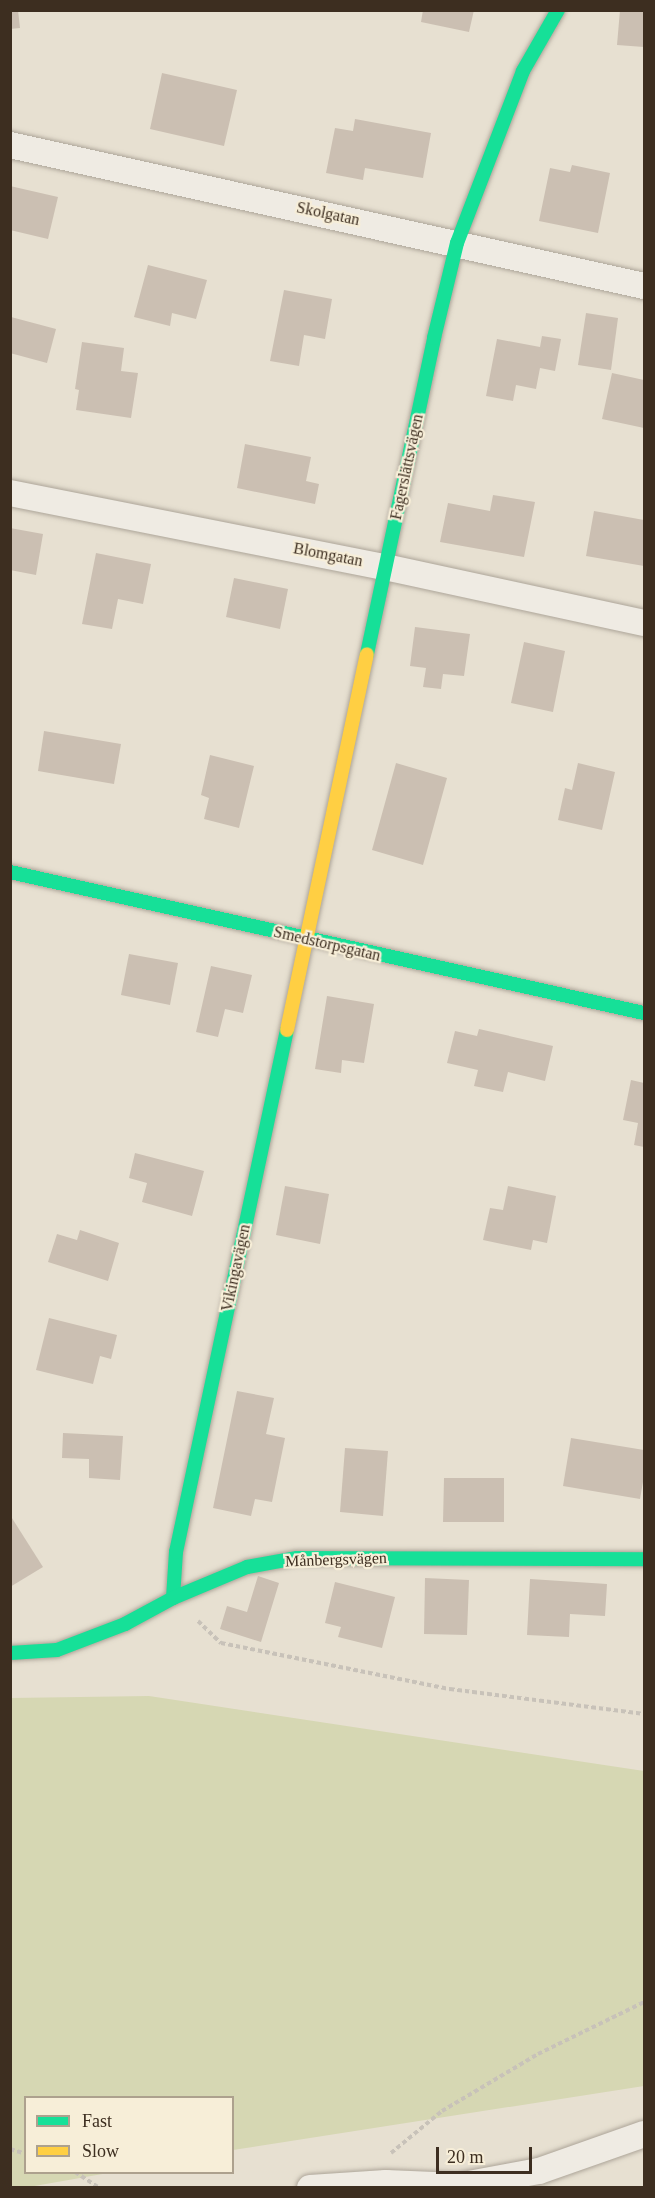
<!DOCTYPE html>
<meta charset="utf-8">
<style>
body{margin:0}
#map{position:relative;width:655px;height:2198px;overflow:hidden;background:#e7e0d1;font-family:"Times New Roman",serif}
div>[style]{position:absolute}
[style*='--x']{left:calc(var(--x)*1px);top:calc(var(--y)*1px);width:calc(var(--w)*1px);rotate:calc(var(--a)*1deg)}
.green>*{inset:0;background:#d6d7b3}
.building>*{inset:0;background:#cbbfb2}
.path>*{height:4px;margin-top:-2px;transform-origin:0;background:repeating-linear-gradient(90deg,#c8c2b9 0 4.5px,transparent 0 7.5px)}
.roads{filter:drop-shadow(0 0 2px #ada599) drop-shadow(0 0 2px #ada599)}
.street>*{height:26px;margin:-13px;padding:0 13px;transform-origin:13px;border-radius:13px;background:#efebe3}
.fast>*{height:14px;margin:-7px;padding:0 7px;transform-origin:7px;border-radius:7px;background:#16e098}
.slow>*{height:14px;margin:-7px;padding:0 7px;transform-origin:7px;border-radius:7px;background:#ffcf43}
span{translate:-50% -50%;white-space:nowrap;text-align:center;line-height:1.15;-webkit-text-stroke:4.5px #f7eed8;paint-order:stroke}
.street-label{font-size:16px;color:#3d2e20}
.frame{position:absolute;inset:0;border:12px solid #3d2e20;pointer-events:none}
.legend{position:absolute;left:24px;top:2096px;width:210px;height:78px;box-sizing:border-box;background:#f7eed8;border:2px solid #ada18e;margin:0;padding:8px 10px;list-style:none;font-size:18px;color:#3d2e20}
.legend li{display:flex;align-items:center;gap:12px;height:30px}
.legend b{width:30px;border:2px solid #ada18e}
.scale{position:absolute;left:436px;top:2147px;width:96px;height:27px;box-sizing:border-box;border:3px solid #3d2e20;border-top:0;padding-left:8px;font-size:18px;line-height:21px;white-space:nowrap;color:#3d2e20;-webkit-text-stroke:4px #f7eed8;paint-order:stroke}
</style>
<div id="map">
<div class="green">
<i style="clip-path:polygon(149px 1696px,644px 1771px,644px 2086px,233px 2150px,232px 2098px,26px 2098px,26px 2172px,108px 2173px,29px 2187px,11px 2187px,11px 1698px)"></i>
</div>
<div class="building">
<i style="clip-path:polygon(10px 10px,18px 10px,20px 28px,10px 29px)"></i>
<i style="clip-path:polygon(423px 10px,474px 10px,469px 32px,421px 22px)"></i>
<i style="clip-path:polygon(620px 10px,644px 10px,644px 47px,617px 45px)"></i>
<i style="clip-path:polygon(162px 73px,237px 90px,224px 146px,150px 129px)"></i>
<i style="clip-path:polygon(355px 119px,431px 133px,423px 178px,365px 168px,363px 180px,326px 173px,335px 128px,353px 131px)"></i>
<i style="clip-path:polygon(572px 165px,610px 173px,598px 233px,539px 221px,550px 168px,570px 172px)"></i>
<i style="clip-path:polygon(10px 186px,58px 197px,48px 239px,10px 230px)"></i>
<i style="clip-path:polygon(148px 265px,207px 280px,196px 319px,172px 313px,170px 326px,134px 317px)"></i>
<i style="clip-path:polygon(284px 290px,332px 299px,325px 339px,304px 335px,299px 366px,270px 361px)"></i>
<i style="clip-path:polygon(586px 313px,618px 318px,611px 370px,578px 365px)"></i>
<i style="clip-path:polygon(11px 317px,56px 329px,47px 363px,10px 353px)"></i>
<i style="clip-path:polygon(542px 336px,561px 339px,555px 371px,540px 368px,536px 389px,516px 385px,513px 401px,486px 396px,497px 339px,540px 347px)"></i>
<i style="clip-path:polygon(82px 342px,124px 348px,121px 371px,138px 373px,131px 418px,76px 410px,79px 390px,75px 389px)"></i>
<i style="clip-path:polygon(612px 373px,644px 380px,644px 428px,602px 419px)"></i>
<i style="clip-path:polygon(245px 444px,311px 457px,306px 481px,319px 484px,315px 504px,237px 488px)"></i>
<i style="clip-path:polygon(493px 495px,535px 502px,524px 557px,440px 542px,448px 503px,490px 511px)"></i>
<i style="clip-path:polygon(594px 511px,644px 520px,644px 566px,586px 556px)"></i>
<i style="clip-path:polygon(10px 528px,43px 534px,36px 575px,10px 570px)"></i>
<i style="clip-path:polygon(96px 553px,151px 564px,143px 604px,118px 599px,112px 629px,82px 624px)"></i>
<i style="clip-path:polygon(234px 578px,288px 589px,280px 629px,226px 617px)"></i>
<i style="clip-path:polygon(415px 627px,470px 634px,464px 676px,443px 674px,441px 689px,423px 687px,426px 668px,410px 666px)"></i>
<i style="clip-path:polygon(524px 642px,565px 651px,553px 712px,511px 703px)"></i>
<i style="clip-path:polygon(44px 731px,121px 744px,114px 784px,38px 771px)"></i>
<i style="clip-path:polygon(210px 755px,254px 766px,239px 828px,204px 819px,209px 798px,201px 795px)"></i>
<i style="clip-path:polygon(396px 763px,447px 778px,423px 865px,372px 850px)"></i>
<i style="clip-path:polygon(578px 763px,615px 772px,602px 830px,558px 820px,565px 788px,572px 790px)"></i>
<i style="clip-path:polygon(129px 954px,178px 963px,170px 1005px,121px 995px)"></i>
<i style="clip-path:polygon(211px 966px,252px 975px,243px 1013px,225px 1009px,218px 1037px,196px 1032px)"></i>
<i style="clip-path:polygon(327px 996px,374px 1004px,364px 1063px,342px 1060px,341px 1073px,315px 1069px)"></i>
<i style="clip-path:polygon(479px 1029px,553px 1046px,545px 1081px,508px 1072px,503px 1092px,474px 1086px,478px 1070px,447px 1063px,455px 1031px,477px 1036px)"></i>
<i style="clip-path:polygon(631px 1080px,644px 1083px,644px 1147px,634px 1145px,638px 1123px,623px 1120px)"></i>
<i style="clip-path:polygon(135px 1153px,204px 1171px,192px 1216px,142px 1202px,147px 1183px,129px 1178px)"></i>
<i style="clip-path:polygon(285px 1186px,329px 1194px,320px 1244px,276px 1235px)"></i>
<i style="clip-path:polygon(508px 1186px,556px 1196px,547px 1243px,533px 1240px,531px 1250px,483px 1240px,490px 1208px,503px 1210px)"></i>
<i style="clip-path:polygon(80px 1230px,119px 1243px,108px 1281px,48px 1262px,57px 1234px,77px 1240px)"></i>
<i style="clip-path:polygon(49px 1318px,117px 1335px,111px 1359px,100px 1356px,93px 1384px,36px 1370px)"></i>
<i style="clip-path:polygon(237px 1391px,274px 1398px,266px 1434px,285px 1438px,272px 1502px,255px 1499px,251px 1516px,213px 1508px)"></i>
<i style="clip-path:polygon(63px 1433px,123px 1436px,120px 1480px,89px 1478px,89px 1459px,62px 1458px)"></i>
<i style="clip-path:polygon(571px 1438px,644px 1450px,644px 1476px,640px 1499px,563px 1486px)"></i>
<i style="clip-path:polygon(345px 1448px,388px 1451px,383px 1516px,340px 1512px)"></i>
<i style="clip-path:polygon(444px 1478px,504px 1478px,504px 1522px,443px 1522px)"></i>
<i style="clip-path:polygon(10px 1515px,43px 1567px,10px 1587px)"></i>
<i style="clip-path:polygon(258px 1576px,279px 1583px,261px 1642px,220px 1629px,227px 1606px,247px 1612px)"></i>
<i style="clip-path:polygon(425px 1578px,469px 1580px,467px 1635px,424px 1634px)"></i>
<i style="clip-path:polygon(530px 1579px,607px 1584px,605px 1616px,570px 1614px,569px 1637px,527px 1635px)"></i>
<i style="clip-path:polygon(335px 1582px,395px 1597px,382px 1648px,338px 1637px,341px 1627px,325px 1623px)"></i>
</div>
<div class="path">
<i style="--x:198;--y:1621;--w:32;--a:44"></i>
<i style="--x:221;--y:1643;--w:234;--a:11.4"></i>
<i style="--x:450;--y:1689;--w:196;--a:7.3"></i>
<i style="--x:10;--y:2149;--w:17;--a:17"></i>
<i style="--x:391;--y:2153;--w:66;--a:-39.5"></i>
<i style="--x:442;--y:2111;--w:112;--a:-30.7"></i>
<i style="--x:538;--y:2054;--w:118;--a:-26.1"></i>
<i style="--x:75;--y:2172;--w:30;--a:33"></i>
</div>
<div class="roads">
<div class="street">
<i style="--x:10;--y:145;--w:649;--a:12.54"></i>
<i style="--x:10;--y:493;--w:382;--a:11.2"></i>
<i style="--x:385;--y:567;--w:265;--a:12.2"></i>
<i style="--x:310;--y:2188;--w:76;--a:-3.8"></i>
<i style="--x:386;--y:2183;--w:72;--a:2.4"></i>
<i style="--x:458;--y:2186;--w:82;--a:-10.5"></i>
<i style="--x:539;--y:2171;--w:111;--a:-19.4"></i>
</div>
<div class="fast">
<i style="--x:367;--y:654;--w:323;--a:-78"></i>
<i style="--x:434;--y:338;--w:98;--a:-76.4"></i>
<i style="--x:457;--y:243;--w:184;--a:-69"></i>
<i style="--x:523;--y:71;--w:70;--a:-60.2"></i>
<i style="--x:10;--y:872;--w:649;--a:12.54"></i>
<i style="--x:173;--y:1598;--w:46;--a:-86.3"></i>
<i style="--x:176;--y:1552;--w:534;--a:-78"></i>
<i style="--x:10;--y:1653;--w:47;--a:-3.7"></i>
<i style="--x:57;--y:1650;--w:73;--a:-20.9"></i>
<i style="--x:125;--y:1624;--w:55;--a:-28.4"></i>
<i style="--x:173;--y:1598;--w:80;--a:-22.7"></i>
<i style="--x:247;--y:1567;--w:51;--a:-10.2"></i>
<i style="--x:297;--y:1558;--w:347;--a:0.2"></i>
</div>
<div class="slow">
<i style="--x:287;--y:1030;--w:384;--a:-78"></i>
</div>
</div>
<div class="street-label">
<span style="left:328px;top:214px;rotate:12deg">Skolgatan</span>
<span style="left:407px;top:467px;rotate:-78deg">Fagerslättsvägen</span>
<span style="left:328px;top:555px;rotate:11deg">Blomgatan</span>
<span style="left:327px;top:944px;rotate:13deg">Smedstorpsgatan</span>
<span style="left:236px;top:1268px;rotate:-78deg">Vikingavägen</span>
<span style="left:336px;top:1560px;rotate:-2deg">Månbergsvägen</span>
</div>
<div class="frame"></div>
<ul class="legend">
<li><b style="height:8px;background:#16e098"></b>Fast</li>
<li><b style="height:8px;background:#ffcf43"></b>Slow</li>
</ul>
<div class="scale">20 m</div>
</div>
